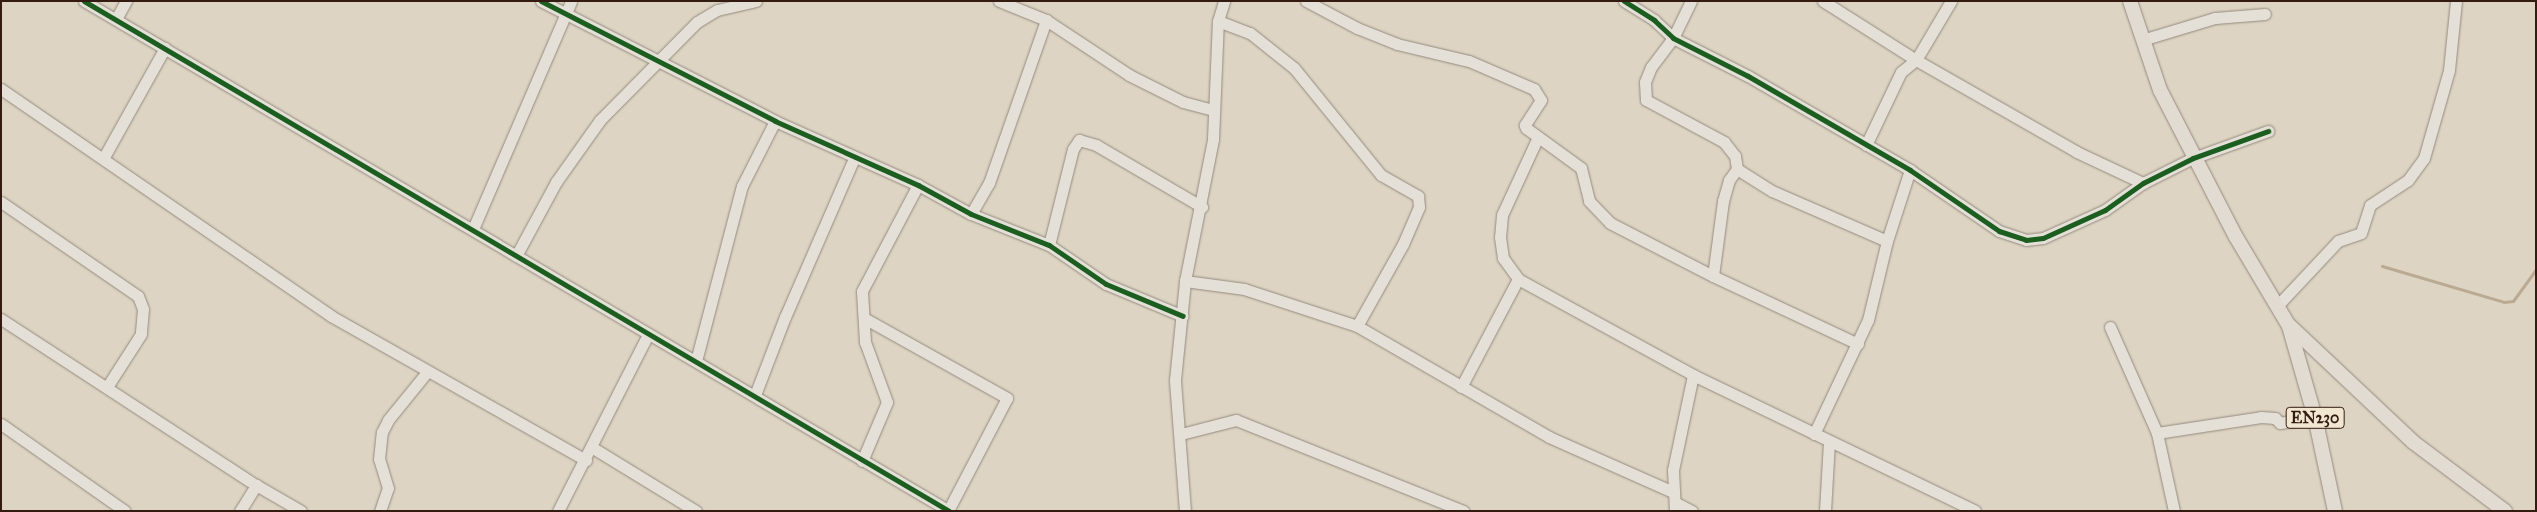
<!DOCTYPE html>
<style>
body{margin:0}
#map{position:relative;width:2537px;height:512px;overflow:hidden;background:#ded4c3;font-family:"IM FELL Great Primer",serif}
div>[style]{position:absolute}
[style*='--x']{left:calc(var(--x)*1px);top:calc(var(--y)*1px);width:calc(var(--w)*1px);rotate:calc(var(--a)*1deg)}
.stream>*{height:3px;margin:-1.5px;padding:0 1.5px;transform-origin:1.5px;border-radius:1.5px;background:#bbaa93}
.roads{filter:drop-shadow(0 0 1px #938a7f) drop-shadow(0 0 1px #938a7f)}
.minor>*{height:11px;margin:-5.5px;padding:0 5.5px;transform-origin:5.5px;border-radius:5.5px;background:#e5e0d7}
.major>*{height:14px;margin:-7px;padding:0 7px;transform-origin:7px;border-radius:7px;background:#e1dbd1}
.cycleway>*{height:5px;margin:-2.5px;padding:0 2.5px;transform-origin:2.5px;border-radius:2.5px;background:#1b5e20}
span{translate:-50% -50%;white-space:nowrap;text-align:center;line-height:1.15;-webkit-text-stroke:4px #f1e6d0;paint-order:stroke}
.shield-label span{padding:1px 4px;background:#f1e6d0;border:1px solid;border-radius:4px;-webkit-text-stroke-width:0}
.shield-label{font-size:16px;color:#341b12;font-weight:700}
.frame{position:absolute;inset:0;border:2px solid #341b12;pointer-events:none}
</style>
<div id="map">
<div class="stream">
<i style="--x:2382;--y:266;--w:127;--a:16.4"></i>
<i style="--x:2504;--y:302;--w:9;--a:-6"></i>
<i style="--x:2513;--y:301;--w:39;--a:-54"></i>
</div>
<div class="roads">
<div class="minor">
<i style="--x:84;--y:1;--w:1004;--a:30.52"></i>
<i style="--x:541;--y:1;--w:263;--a:27.1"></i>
<i style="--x:775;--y:121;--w:157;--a:24.1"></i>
<i style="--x:918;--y:185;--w:60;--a:28.7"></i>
<i style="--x:971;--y:214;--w:84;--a:21.7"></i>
<i style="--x:1049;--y:245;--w:69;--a:34.4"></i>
<i style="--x:1106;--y:284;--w:83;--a:22.6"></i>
<i style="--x:999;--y:1;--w:51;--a:22"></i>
<i style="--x:1046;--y:20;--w:100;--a:33.5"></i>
<i style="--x:1129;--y:75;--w:60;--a:26.6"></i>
<i style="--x:1183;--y:102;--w:31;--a:15"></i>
<i style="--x:1306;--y:1;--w:58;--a:27.9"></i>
<i style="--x:1357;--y:28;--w:43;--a:21.8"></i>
<i style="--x:1397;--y:44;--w:74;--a:13.3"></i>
<i style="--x:1469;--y:61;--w:71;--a:23.3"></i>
<i style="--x:1534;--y:89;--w:13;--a:58"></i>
<i style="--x:1541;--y:100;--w:30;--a:123"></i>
<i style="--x:1525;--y:125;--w:3;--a:72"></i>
<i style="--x:1526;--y:128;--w:68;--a:36"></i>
<i style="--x:1581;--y:168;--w:34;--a:76"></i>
<i style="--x:1589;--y:201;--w:30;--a:46"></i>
<i style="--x:1610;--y:223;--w:116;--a:27.2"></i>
<i style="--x:1713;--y:276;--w:160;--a:25.1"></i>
<i style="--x:1624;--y:1;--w:36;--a:32"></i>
<i style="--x:1654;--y:20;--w:26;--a:43"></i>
<i style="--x:1673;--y:38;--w:84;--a:26.9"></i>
<i style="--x:1748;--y:76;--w:187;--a:30.1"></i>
<i style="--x:1910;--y:170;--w:108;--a:34.4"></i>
<i style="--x:1999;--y:231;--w:28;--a:18"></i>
<i style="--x:2026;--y:240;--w:17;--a:-7"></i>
<i style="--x:2043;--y:238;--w:68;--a:-24.3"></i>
<i style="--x:2105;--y:210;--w:47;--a:-35.4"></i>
<i style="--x:2143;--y:183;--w:56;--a:-26.6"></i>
<i style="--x:2193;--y:158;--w:80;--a:-19.8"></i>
<i style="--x:1691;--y:1;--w:41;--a:115.9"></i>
<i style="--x:1673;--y:38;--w:36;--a:127"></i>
<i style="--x:1651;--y:67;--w:16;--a:112"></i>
<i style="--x:1645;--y:82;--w:18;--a:87"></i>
<i style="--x:1646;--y:100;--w:89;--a:28.3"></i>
<i style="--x:1724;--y:142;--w:18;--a:52"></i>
<i style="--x:1735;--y:156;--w:13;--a:81"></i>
<i style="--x:1823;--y:1;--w:110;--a:32.4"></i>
<i style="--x:1916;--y:60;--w:185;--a:29.7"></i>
<i style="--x:2077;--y:152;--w:73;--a:25.2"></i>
<i style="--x:116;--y:19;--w:21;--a:-61"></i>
<i style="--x:1218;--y:21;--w:34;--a:21"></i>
<i style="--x:1250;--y:33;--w:56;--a:38.5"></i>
<i style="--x:1294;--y:68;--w:138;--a:50.9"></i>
<i style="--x:1381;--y:175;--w:43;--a:29.6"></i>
<i style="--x:1418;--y:196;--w:11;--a:85"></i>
<i style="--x:1419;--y:207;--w:40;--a:113.4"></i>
<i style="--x:1403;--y:244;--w:94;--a:119.3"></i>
<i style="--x:2142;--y:40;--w:76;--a:-16.8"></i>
<i style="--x:2215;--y:18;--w:50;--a:-4.6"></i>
<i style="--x:1;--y:89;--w:401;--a:34.5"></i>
<i style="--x:331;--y:316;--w:293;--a:29.5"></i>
<i style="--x:1538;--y:137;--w:86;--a:114.8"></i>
<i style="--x:1502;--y:215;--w:22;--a:95"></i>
<i style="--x:1500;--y:237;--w:21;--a:82"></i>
<i style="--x:1503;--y:258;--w:26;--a:54"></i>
<i style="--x:1518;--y:279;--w:200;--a:28.7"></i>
<i style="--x:1693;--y:375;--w:313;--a:25.7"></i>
<i style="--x:1866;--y:145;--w:81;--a:-64.4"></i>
<i style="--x:1901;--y:72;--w:19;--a:-39"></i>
<i style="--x:1916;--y:60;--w:69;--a:-59.3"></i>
<i style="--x:104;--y:157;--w:125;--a:-60.8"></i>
<i style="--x:1;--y:202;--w:166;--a:34.5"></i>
<i style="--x:138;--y:296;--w:14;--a:69"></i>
<i style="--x:143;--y:309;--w:25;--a:95"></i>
<i style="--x:141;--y:334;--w:63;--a:122.7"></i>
<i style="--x:971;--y:214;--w:36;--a:-60"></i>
<i style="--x:989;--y:183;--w:173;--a:-70.7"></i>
<i style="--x:473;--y:229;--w:248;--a:-66.7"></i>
<i style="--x:1049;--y:245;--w:99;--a:-76"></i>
<i style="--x:1073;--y:149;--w:11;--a:-56"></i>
<i style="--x:1079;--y:140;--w:18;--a:16"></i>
<i style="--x:1096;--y:145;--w:123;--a:30.3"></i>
<i style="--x:516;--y:256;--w:84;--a:-61.6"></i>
<i style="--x:556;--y:182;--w:76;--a:-54.6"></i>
<i style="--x:600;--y:120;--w:138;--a:-45.3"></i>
<i style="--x:697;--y:22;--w:23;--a:-31"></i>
<i style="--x:717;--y:10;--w:40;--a:-13"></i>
<i style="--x:1713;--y:276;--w:76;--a:-82.4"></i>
<i style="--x:1723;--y:201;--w:22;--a:-74"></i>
<i style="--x:1729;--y:180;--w:14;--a:-54"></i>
<i style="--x:1737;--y:169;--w:41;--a:32.2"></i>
<i style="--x:1772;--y:191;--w:125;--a:23.5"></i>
<i style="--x:1185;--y:281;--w:60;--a:7.7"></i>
<i style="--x:1244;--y:289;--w:119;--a:18.1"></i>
<i style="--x:1357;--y:326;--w:222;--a:30"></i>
<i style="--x:1549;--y:437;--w:136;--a:23.9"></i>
<i style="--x:2278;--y:305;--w:88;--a:-46.8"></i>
<i style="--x:2338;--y:241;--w:24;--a:-19"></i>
<i style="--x:2361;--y:233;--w:29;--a:-72"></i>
<i style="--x:2370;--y:205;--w:45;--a:-33.3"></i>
<i style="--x:2408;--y:180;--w:27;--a:-54"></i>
<i style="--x:2424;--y:158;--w:91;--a:-74.1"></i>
<i style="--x:2449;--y:70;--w:69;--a:-84.2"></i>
<i style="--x:864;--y:318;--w:164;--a:29.2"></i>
<i style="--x:1007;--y:398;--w:127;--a:117.6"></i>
<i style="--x:1;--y:319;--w:304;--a:33.1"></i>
<i style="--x:256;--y:485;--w:52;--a:30"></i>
<i style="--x:2110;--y:327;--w:116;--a:66.1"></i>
<i style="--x:2157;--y:433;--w:80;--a:77.7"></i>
<i style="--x:696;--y:361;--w:181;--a:-75.3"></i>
<i style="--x:742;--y:186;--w:73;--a:-63.1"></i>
<i style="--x:1461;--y:387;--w:122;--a:-62.2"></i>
<i style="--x:755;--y:395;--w:84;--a:-69"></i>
<i style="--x:785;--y:317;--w:173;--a:-66.5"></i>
<i style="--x:1;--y:424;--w:151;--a:35.1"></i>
<i style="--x:2157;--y:433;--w:105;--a:-8.7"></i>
<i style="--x:2261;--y:417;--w:14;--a:4"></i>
<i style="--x:2275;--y:418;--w:7;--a:45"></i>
<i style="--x:2280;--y:423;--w:36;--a:-10"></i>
<i style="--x:1181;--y:434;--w:57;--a:-14.3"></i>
<i style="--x:1236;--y:420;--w:245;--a:21.8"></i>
<i style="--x:1814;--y:434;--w:126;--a:-64.7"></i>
<i style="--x:1868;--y:320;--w:81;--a:-76.5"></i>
<i style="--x:1887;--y:241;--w:75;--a:-72.1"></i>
<i style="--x:593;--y:448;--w:121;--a:31.5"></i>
<i style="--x:862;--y:461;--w:64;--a:-67"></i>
<i style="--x:887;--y:402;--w:64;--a:-110.1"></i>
<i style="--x:865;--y:342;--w:51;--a:-93.4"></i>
<i style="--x:862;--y:291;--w:120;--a:-62.2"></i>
<i style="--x:1676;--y:503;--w:18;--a:27"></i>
<i style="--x:240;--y:511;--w:31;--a:-58"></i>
<i style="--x:380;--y:511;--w:24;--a:-71"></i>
<i style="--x:388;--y:488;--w:30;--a:-107"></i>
<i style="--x:379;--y:459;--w:27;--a:-84"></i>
<i style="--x:382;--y:432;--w:13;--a:-63"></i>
<i style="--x:388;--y:420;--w:62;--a:-50.9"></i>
<i style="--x:558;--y:511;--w:199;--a:-63"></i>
<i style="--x:1185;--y:511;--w:131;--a:-94.4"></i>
<i style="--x:1175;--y:380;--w:100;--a:-84.2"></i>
<i style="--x:1185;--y:281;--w:145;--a:-78.8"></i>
<i style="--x:1213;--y:139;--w:118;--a:-87.6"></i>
<i style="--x:1218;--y:21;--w:21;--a:-73"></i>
<i style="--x:1675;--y:511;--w:41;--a:-92.8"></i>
<i style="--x:1673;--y:470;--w:97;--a:-78.1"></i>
<i style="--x:1825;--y:511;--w:69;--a:-86.7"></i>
</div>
<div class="major">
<i style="--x:2130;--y:1;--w:94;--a:71.4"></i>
<i style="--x:2160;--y:90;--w:165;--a:62.7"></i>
<i style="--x:2236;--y:237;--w:104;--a:59.2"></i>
<i style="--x:2289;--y:326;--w:95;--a:74.1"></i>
<i style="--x:2315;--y:417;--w:96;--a:78"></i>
<i style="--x:2290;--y:326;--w:169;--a:43.3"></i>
<i style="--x:2413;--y:442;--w:115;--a:36.9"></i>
</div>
</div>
<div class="cycleway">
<i style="--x:84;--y:1;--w:1004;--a:30.52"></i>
<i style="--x:541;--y:1;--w:263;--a:27.1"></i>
<i style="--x:775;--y:121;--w:157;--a:24.1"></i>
<i style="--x:918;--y:185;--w:60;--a:28.7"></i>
<i style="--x:971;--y:214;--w:84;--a:21.7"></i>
<i style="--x:1049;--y:245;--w:69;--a:34.4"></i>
<i style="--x:1106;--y:284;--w:83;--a:22.6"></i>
<i style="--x:1624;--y:1;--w:36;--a:32"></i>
<i style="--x:1654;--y:20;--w:26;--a:43"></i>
<i style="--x:1673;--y:38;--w:84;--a:26.9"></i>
<i style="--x:1748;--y:76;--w:187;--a:30.1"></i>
<i style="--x:1910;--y:170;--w:108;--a:34.4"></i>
<i style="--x:1999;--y:231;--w:28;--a:18"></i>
<i style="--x:2026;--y:240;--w:17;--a:-7"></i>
<i style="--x:2043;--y:238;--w:68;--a:-24.3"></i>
<i style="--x:2105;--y:210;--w:47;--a:-35.4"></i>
<i style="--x:2143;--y:183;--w:56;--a:-26.6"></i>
<i style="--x:2193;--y:158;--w:80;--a:-19.8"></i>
</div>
<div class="shield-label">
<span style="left:2315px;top:418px">EN230</span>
</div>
<div class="frame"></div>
</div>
